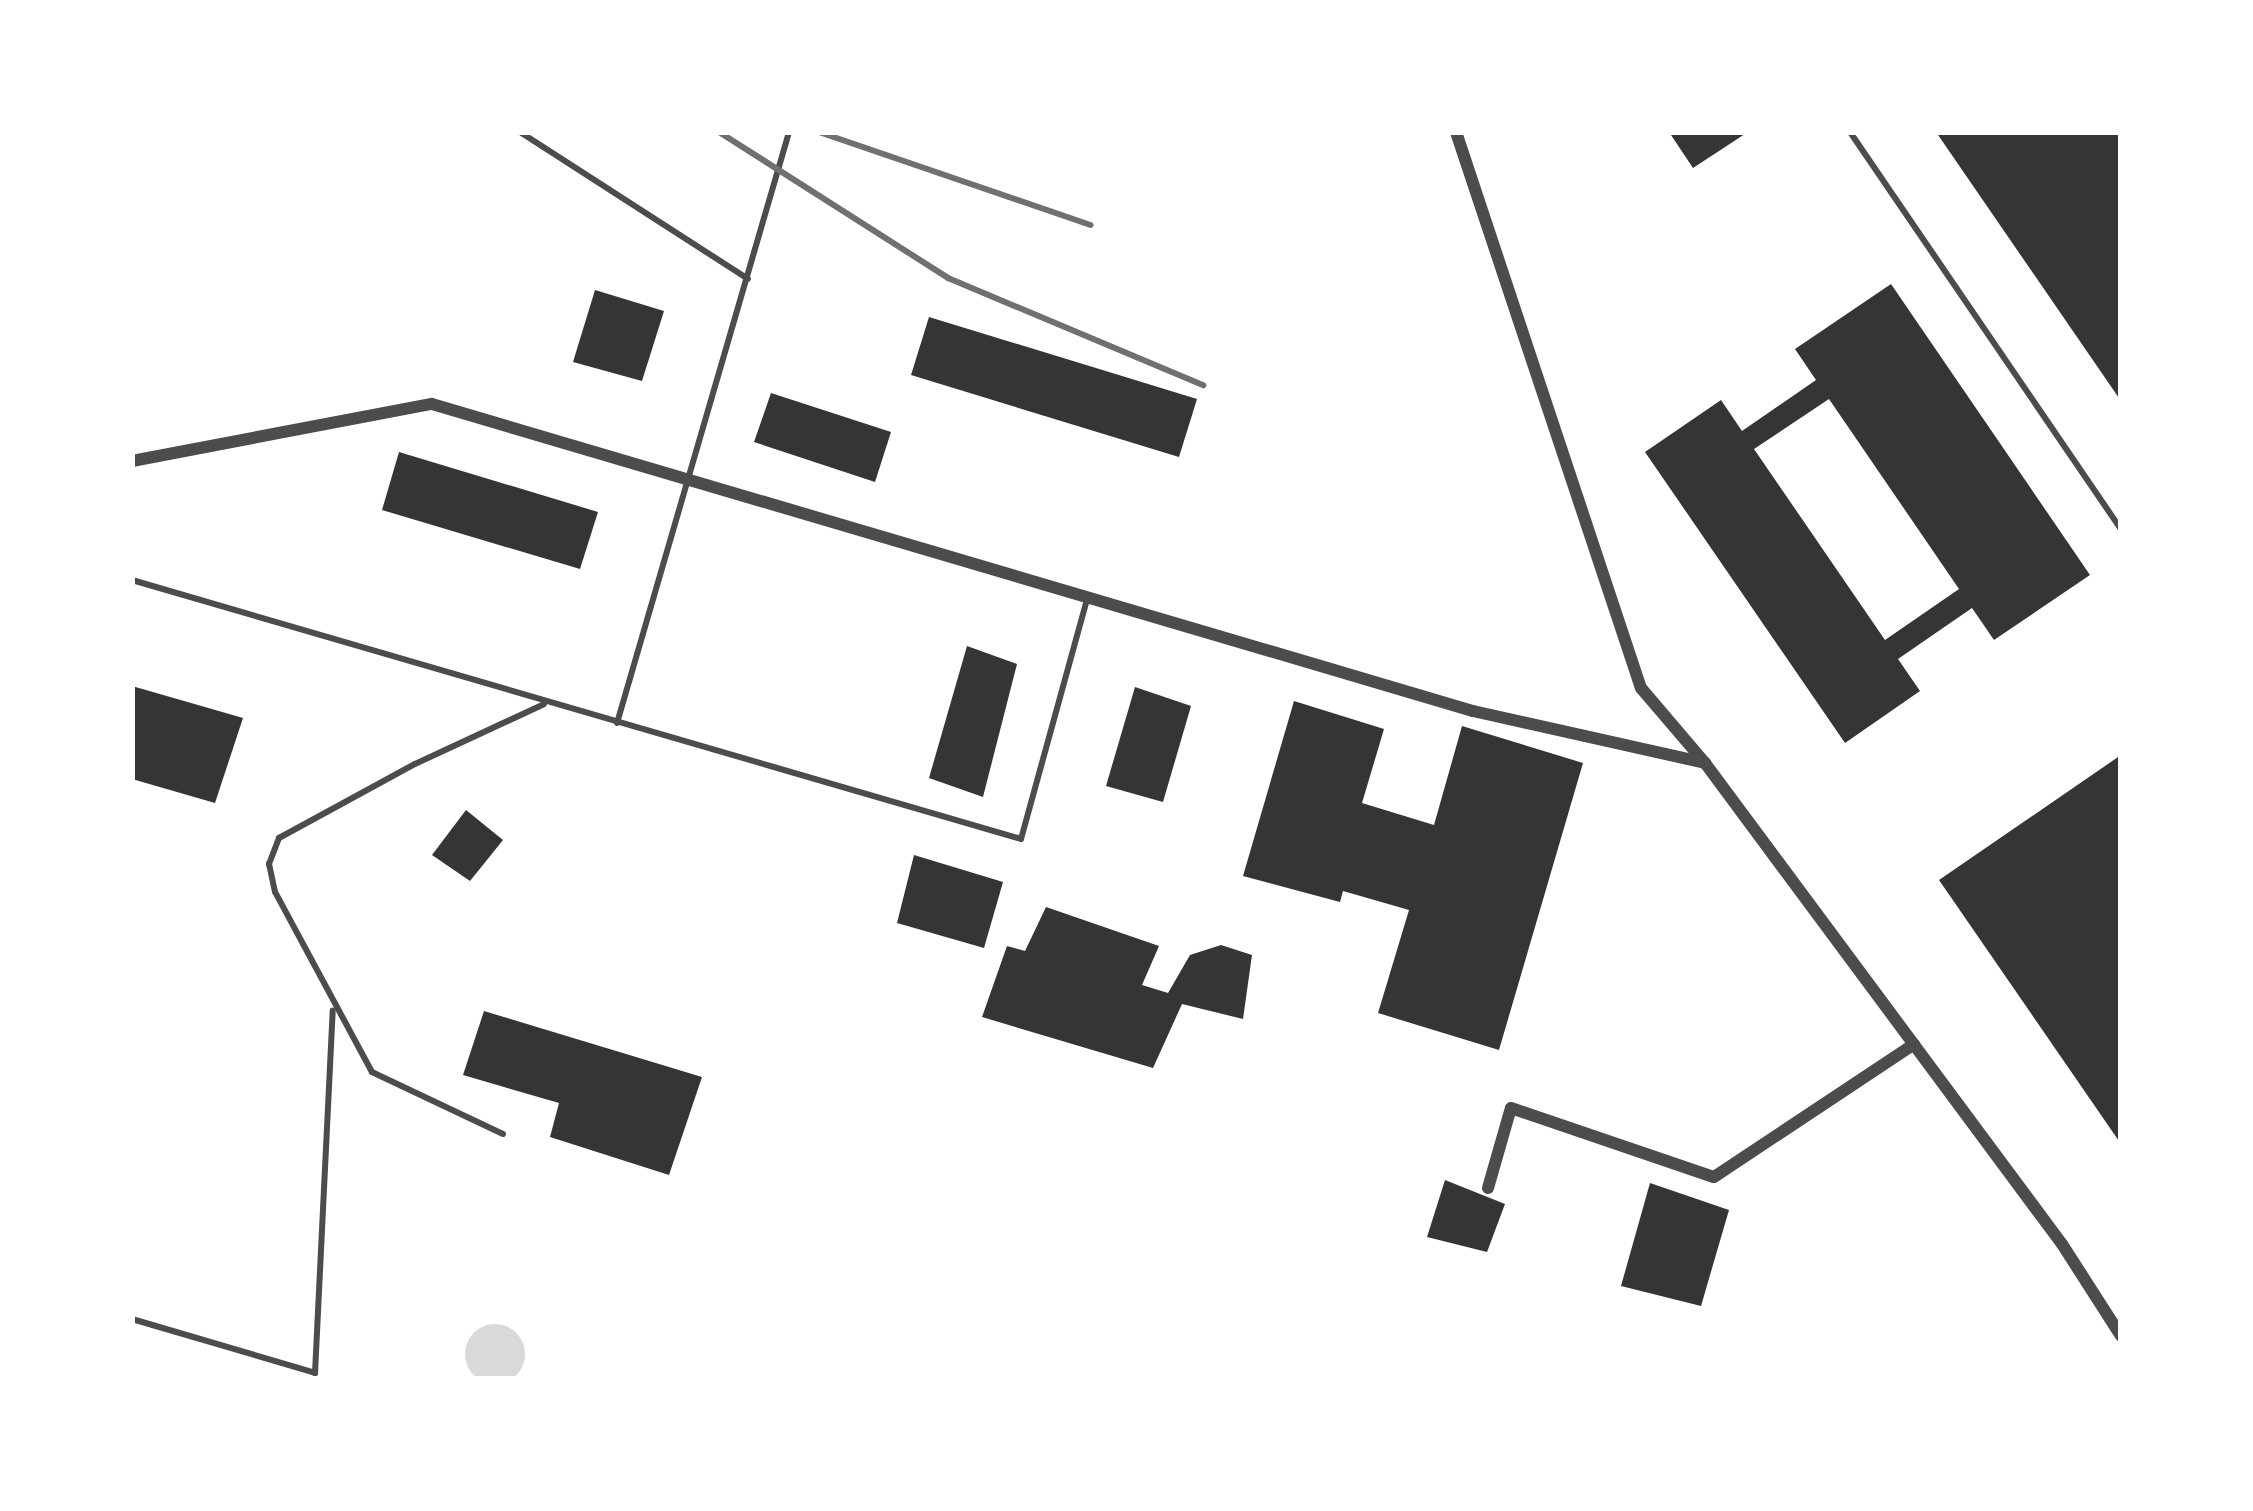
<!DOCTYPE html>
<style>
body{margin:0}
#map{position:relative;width:2253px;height:1511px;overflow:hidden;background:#fff;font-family:"Source Serif 4",serif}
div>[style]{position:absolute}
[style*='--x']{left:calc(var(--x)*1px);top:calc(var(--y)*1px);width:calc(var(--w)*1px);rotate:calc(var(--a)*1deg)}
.water>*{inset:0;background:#d9d9d9}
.round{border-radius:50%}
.building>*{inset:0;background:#353535}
.service>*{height:6px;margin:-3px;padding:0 3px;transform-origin:3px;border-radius:3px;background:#4c4c4c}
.minor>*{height:12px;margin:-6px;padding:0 6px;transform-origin:6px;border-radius:6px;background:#4c4c4c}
.rail>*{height:6px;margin:-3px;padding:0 3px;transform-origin:3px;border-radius:3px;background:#707070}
span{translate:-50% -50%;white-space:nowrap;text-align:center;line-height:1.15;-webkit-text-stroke:10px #fff;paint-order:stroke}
.frame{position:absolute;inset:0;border:135px solid #fff;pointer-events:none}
</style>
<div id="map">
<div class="water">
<i class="round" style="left:465px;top:1324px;width:60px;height:60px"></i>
</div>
<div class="building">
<i style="clip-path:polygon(1669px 132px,1748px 132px,1693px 168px)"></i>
<i style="clip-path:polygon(1936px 132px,2121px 132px,2121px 401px)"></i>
<i style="clip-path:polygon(evenodd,1891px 284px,2090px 575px,1994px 640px,1972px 608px,1898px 659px,1920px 691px,1845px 743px,1645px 452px,1721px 400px,1742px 431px,1816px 380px,1795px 349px,1891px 284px,1829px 399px,1959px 589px,1885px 640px,1754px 449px,1829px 399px)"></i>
<i style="clip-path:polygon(595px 290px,664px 311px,642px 381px,573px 362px)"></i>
<i style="clip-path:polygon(929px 317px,1197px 399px,1179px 457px,911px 375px)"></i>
<i style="clip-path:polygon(771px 393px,891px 432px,875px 482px,754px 442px)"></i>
<i style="clip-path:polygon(399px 452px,598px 512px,580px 569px,382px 510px)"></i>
<i style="clip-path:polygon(967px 646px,1017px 664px,983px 797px,929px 778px)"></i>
<i style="clip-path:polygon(132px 686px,243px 718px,215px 803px,132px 779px)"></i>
<i style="clip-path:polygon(1135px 687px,1191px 706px,1163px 802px,1106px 786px)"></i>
<i style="clip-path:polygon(1294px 701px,1384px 729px,1362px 803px,1434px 825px,1462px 726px,1583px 763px,1499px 1050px,1378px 1013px,1409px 910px,1343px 891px,1340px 902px,1243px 876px)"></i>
<i style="clip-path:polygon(2121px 755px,2121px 1144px,1939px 880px)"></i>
<i style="clip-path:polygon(466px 810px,503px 840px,470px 881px,432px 855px)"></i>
<i style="clip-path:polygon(914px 855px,1003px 882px,984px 948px,897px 923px)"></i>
<i style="clip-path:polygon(1046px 907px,1159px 946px,1142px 985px,1168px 993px,1190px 955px,1221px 945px,1252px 955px,1243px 1019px,1182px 1004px,1153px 1068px,982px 1017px,1007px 946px,1025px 951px)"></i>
<i style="clip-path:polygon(484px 1011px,702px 1077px,669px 1175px,550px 1137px,559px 1103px,463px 1075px)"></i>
<i style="clip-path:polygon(1445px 1180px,1505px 1204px,1487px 1252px,1427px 1237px)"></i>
<i style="clip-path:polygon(1650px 1183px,1729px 1210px,1701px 1306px,1621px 1286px)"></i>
</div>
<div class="service">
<i style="--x:520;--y:132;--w:271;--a:32.8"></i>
<i style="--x:1850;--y:132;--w:481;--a:55.7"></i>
<i style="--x:132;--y:580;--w:926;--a:16.24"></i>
<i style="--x:1021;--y:839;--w:249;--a:-74.6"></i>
<i style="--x:617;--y:723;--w:616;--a:-73.77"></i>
<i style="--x:503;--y:1134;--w:145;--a:-154.7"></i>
<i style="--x:372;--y:1072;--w:204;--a:-118.3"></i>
<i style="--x:275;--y:892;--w:29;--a:-102"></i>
<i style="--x:269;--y:864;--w:28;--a:-69"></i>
<i style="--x:279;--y:838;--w:155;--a:-28.6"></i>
<i style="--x:415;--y:764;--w:142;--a:-24.9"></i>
<i style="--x:132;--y:1319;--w:191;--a:16.4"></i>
<i style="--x:315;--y:1373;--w:363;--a:-87.2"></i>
</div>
<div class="minor">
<i style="--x:1456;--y:132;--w:586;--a:71.6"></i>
<i style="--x:1641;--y:688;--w:99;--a:49.5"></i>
<i style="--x:1705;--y:763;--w:599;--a:53.42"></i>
<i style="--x:2062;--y:1244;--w:109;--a:57.3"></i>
<i style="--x:132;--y:461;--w:305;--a:-10.8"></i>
<i style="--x:432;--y:404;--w:1085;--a:16.43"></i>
<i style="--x:1473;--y:711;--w:238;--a:12.6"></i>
<i style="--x:1488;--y:1188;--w:83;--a:-74"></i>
<i style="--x:1511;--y:1108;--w:214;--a:18.8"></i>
<i style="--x:1714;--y:1177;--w:240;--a:-33.6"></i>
</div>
<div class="rail">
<i style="--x:719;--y:132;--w:272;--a:32.5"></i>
<i style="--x:948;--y:278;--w:277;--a:22.8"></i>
<i style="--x:819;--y:132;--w:287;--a:18.9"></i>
</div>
<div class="frame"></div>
</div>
